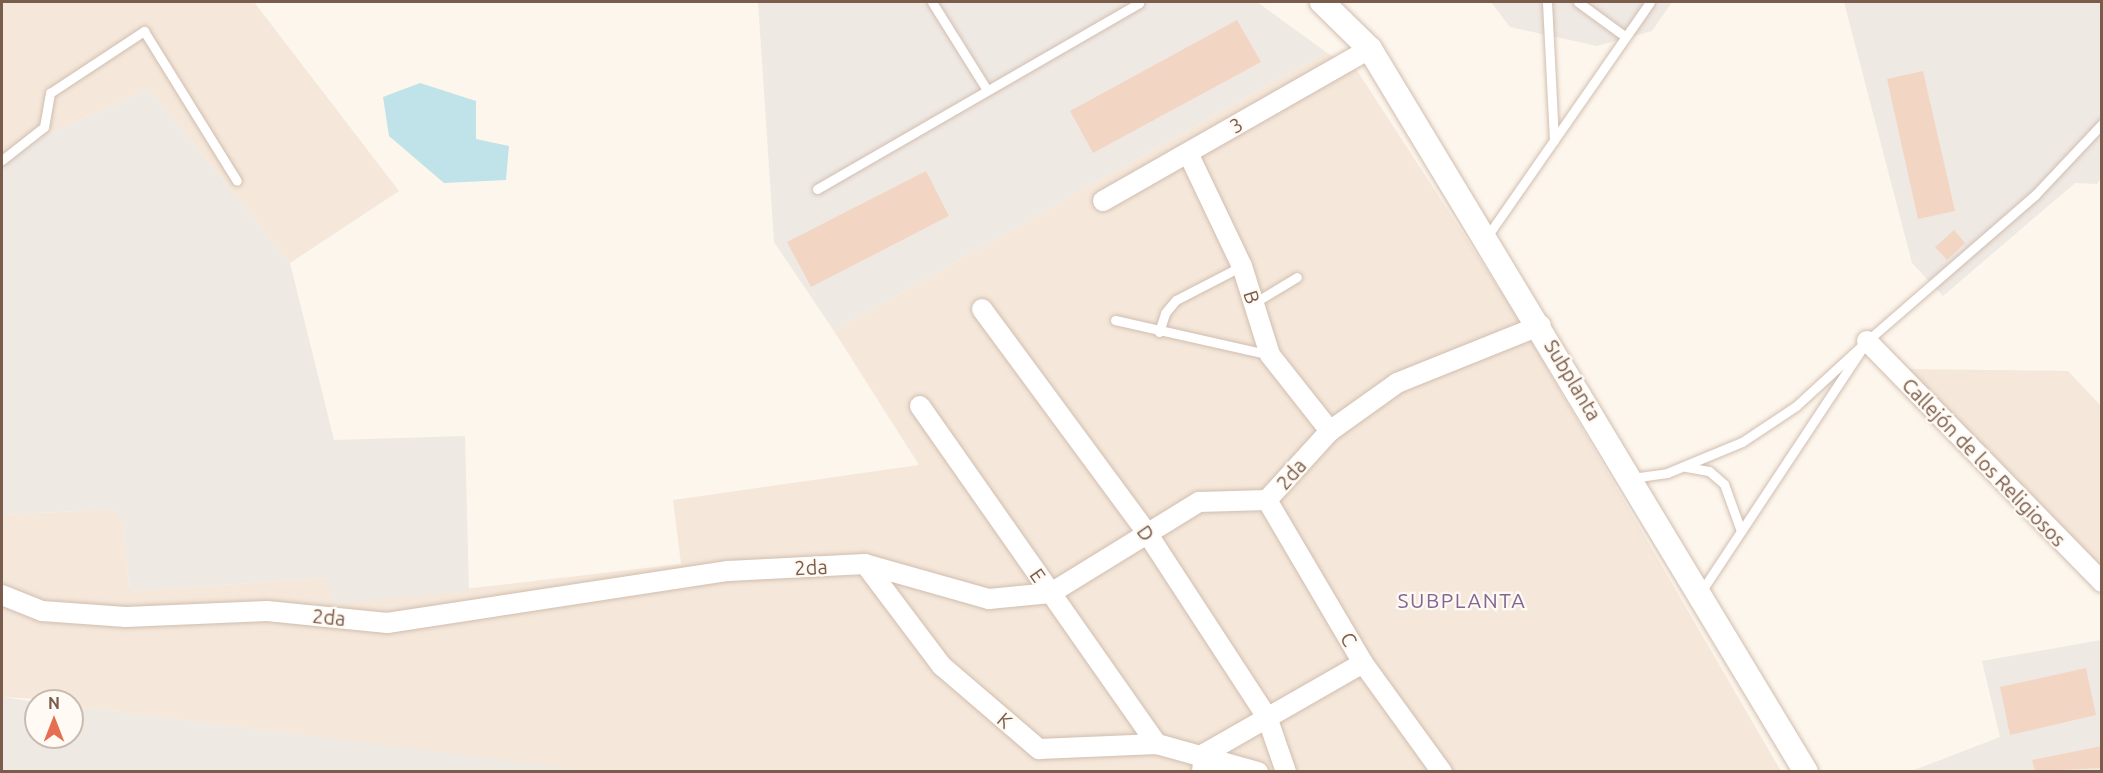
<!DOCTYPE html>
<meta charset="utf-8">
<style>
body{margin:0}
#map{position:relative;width:2103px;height:773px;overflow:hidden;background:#fdf6ec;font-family:Ubuntu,sans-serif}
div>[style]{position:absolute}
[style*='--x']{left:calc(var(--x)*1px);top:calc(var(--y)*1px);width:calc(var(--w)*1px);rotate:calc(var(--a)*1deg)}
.residential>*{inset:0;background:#f5e8da}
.industrial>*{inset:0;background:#efe9e4}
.water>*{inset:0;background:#bfe3e8}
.building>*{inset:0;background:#f3d5c3}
.roads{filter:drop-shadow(0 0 2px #d1beb0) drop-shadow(0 0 2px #d1beb0)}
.service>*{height:9px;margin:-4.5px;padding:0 4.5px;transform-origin:4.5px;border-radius:4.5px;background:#fff}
.minor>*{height:20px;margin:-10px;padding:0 10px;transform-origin:10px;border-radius:10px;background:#fff}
.tertiary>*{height:24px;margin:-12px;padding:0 12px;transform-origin:12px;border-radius:12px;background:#fff}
span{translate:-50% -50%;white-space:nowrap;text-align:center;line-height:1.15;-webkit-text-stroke:4.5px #fffaf3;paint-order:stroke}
.street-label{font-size:20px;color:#7a5c4d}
.neighbourhood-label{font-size:21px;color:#846695;letter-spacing:1.5px}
.frame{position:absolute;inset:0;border:3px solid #7a5c4d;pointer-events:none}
.north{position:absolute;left:24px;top:689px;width:60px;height:60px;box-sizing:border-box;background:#fffaf3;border:2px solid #cabbb1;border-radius:50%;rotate:0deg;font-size:16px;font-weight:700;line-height:24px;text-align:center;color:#7a5c4d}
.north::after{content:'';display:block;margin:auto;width:21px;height:27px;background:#e76f51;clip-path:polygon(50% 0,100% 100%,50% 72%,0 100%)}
</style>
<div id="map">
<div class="residential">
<i style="clip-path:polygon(2px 2px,254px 2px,399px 191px,290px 263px,149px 89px,2px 155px)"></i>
<i style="clip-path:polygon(1326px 52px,1356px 69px,1516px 315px,1781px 771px,589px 772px,72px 706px,72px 701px,2px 697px,2px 515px,114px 509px,122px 519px,130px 591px,327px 578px,333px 604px,681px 564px,673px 500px,919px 465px,834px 331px)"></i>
<i style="clip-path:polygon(1904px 369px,2068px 371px,2101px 406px,2101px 568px)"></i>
</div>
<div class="industrial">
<i style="clip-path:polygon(758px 2px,1257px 2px,1326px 52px,834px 331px,774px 242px)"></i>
<i style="clip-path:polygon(1491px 2px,1672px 2px,1652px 31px,1597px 46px,1510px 27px)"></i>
<i style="clip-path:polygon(1844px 2px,2101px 2px,2101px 178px,2097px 184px,2075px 183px,1943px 296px,1912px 263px)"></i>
<i style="clip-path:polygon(149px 89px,290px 263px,334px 440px,465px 436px,469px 591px,333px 604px,326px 578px,130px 591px,122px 520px,114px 509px,2px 515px,2px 155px)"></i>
<i style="clip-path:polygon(2101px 640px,2101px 771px,1909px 772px,2000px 737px,1982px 661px)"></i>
<i style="clip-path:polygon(2px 697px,36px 702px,36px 737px,72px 737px,72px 706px,589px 771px,2px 771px)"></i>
</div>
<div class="water">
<i style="clip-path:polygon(420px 83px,476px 101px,476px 139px,509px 146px,506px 180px,444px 183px,389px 136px,383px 97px)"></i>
</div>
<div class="building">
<i style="clip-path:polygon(1237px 20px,1261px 62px,1093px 153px,1070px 111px)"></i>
<i style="clip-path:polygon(1923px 71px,1955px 211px,1918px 219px,1887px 79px)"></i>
<i style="clip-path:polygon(926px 171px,949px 216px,811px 287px,787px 242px)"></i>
<i style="clip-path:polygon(1954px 230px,1965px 243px,1947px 260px,1935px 247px)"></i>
<i style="clip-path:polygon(2086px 668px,2096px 715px,2010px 735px,2000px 687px)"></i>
<i style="clip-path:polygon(2102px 746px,2102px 768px,2035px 771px,2032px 760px)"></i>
</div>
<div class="roads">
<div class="service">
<i style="--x:932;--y:2;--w:104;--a:58"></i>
<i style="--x:1547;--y:2;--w:139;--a:87.1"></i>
<i style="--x:1578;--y:2;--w:59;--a:36.1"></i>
<i style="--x:2;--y:160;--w:53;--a:-38.2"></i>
<i style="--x:44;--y:127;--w:35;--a:-80"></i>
<i style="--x:50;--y:93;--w:113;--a:-33.4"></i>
<i style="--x:144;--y:31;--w:176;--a:58.2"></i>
<i style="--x:817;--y:189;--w:372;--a:-30"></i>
<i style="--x:1486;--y:238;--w:287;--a:-55.2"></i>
<i style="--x:1254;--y:303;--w:50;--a:-31.2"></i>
<i style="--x:1115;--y:320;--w:159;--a:12.7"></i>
<i style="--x:1159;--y:332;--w:20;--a:-72"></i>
<i style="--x:1165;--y:313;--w:17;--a:-50"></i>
<i style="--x:1176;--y:300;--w:74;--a:-27.3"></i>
<i style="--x:1867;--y:341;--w:223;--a:-41"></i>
<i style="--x:2035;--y:195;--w:98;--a:-46.7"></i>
<i style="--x:1686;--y:467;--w:23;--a:10"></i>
<i style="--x:1709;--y:471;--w:20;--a:41"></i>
<i style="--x:1724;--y:484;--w:50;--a:70.1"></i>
<i style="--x:1632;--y:478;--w:35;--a:-8"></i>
<i style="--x:1667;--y:473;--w:81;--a:-22.5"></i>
<i style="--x:1742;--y:442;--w:65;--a:-33.7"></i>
<i style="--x:1796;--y:406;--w:96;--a:-42.5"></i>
<i style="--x:1867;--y:341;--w:302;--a:123.5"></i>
</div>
<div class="minor">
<i style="--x:1188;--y:153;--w:125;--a:64.5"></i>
<i style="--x:1242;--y:266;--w:93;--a:72.5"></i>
<i style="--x:1270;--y:355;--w:97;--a:51.7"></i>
<i style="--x:1103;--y:201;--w:307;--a:-29.7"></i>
<i style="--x:982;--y:309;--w:278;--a:53.6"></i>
<i style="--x:1147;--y:533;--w:220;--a:56.9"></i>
<i style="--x:1267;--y:717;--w:58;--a:70.9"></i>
<i style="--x:1867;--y:341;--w:337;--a:45.7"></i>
<i style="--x:920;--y:406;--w:413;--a:55"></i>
<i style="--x:1267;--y:500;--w:189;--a:59.5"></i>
<i style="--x:1363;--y:663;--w:135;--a:54.1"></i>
<i style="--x:865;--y:564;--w:128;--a:53"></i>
<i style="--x:942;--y:666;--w:128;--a:40.6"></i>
<i style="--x:1039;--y:749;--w:118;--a:-2.4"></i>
<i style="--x:1157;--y:744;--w:105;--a:15.5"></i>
<i style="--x:2;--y:595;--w:43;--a:21.8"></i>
<i style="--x:42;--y:611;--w:84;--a:4.1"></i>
<i style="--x:126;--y:617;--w:141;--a:-2.4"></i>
<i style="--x:267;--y:611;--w:121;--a:5.7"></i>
<i style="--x:387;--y:623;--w:345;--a:-8.7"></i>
<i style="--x:728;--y:571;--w:137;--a:-2.9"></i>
<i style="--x:865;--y:564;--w:129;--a:15.8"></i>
<i style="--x:989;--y:599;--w:62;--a:-5.5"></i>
<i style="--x:1051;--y:593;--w:174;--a:-31.6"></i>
<i style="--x:1199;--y:502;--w:68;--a:-1.7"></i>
<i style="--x:1267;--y:500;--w:93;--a:-47.6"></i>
<i style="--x:1330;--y:431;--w:82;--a:-35.6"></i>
<i style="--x:1397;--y:383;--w:155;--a:-21.9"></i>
<i style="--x:1202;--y:772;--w:18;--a:-84"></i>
<i style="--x:1204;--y:754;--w:183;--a:-29.8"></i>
</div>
<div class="tertiary">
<i style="--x:1322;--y:2;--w:67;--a:44.4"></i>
<i style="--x:1370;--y:49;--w:844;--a:58.91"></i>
</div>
</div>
<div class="street-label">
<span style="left:1236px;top:125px;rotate:-30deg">3</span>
<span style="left:1252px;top:297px;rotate:72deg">B</span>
<span style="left:1573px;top:380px;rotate:59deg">Subplanta</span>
<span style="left:1984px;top:462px;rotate:46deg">Callejón de los Religiosos</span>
<span style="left:1291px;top:474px;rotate:-48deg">2da</span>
<span style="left:1146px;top:533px;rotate:55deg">D</span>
<span style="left:811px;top:567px;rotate:-3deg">2da</span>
<span style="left:1038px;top:575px;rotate:55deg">E</span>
<span style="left:329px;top:617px;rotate:6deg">2da</span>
<span style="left:1349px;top:639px;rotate:60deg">C</span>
<span style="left:1005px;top:720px;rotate:41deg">K</span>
</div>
<div class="neighbourhood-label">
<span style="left:1462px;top:600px">SUBPLANTA</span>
</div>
<div class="frame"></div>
<div class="north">N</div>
</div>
